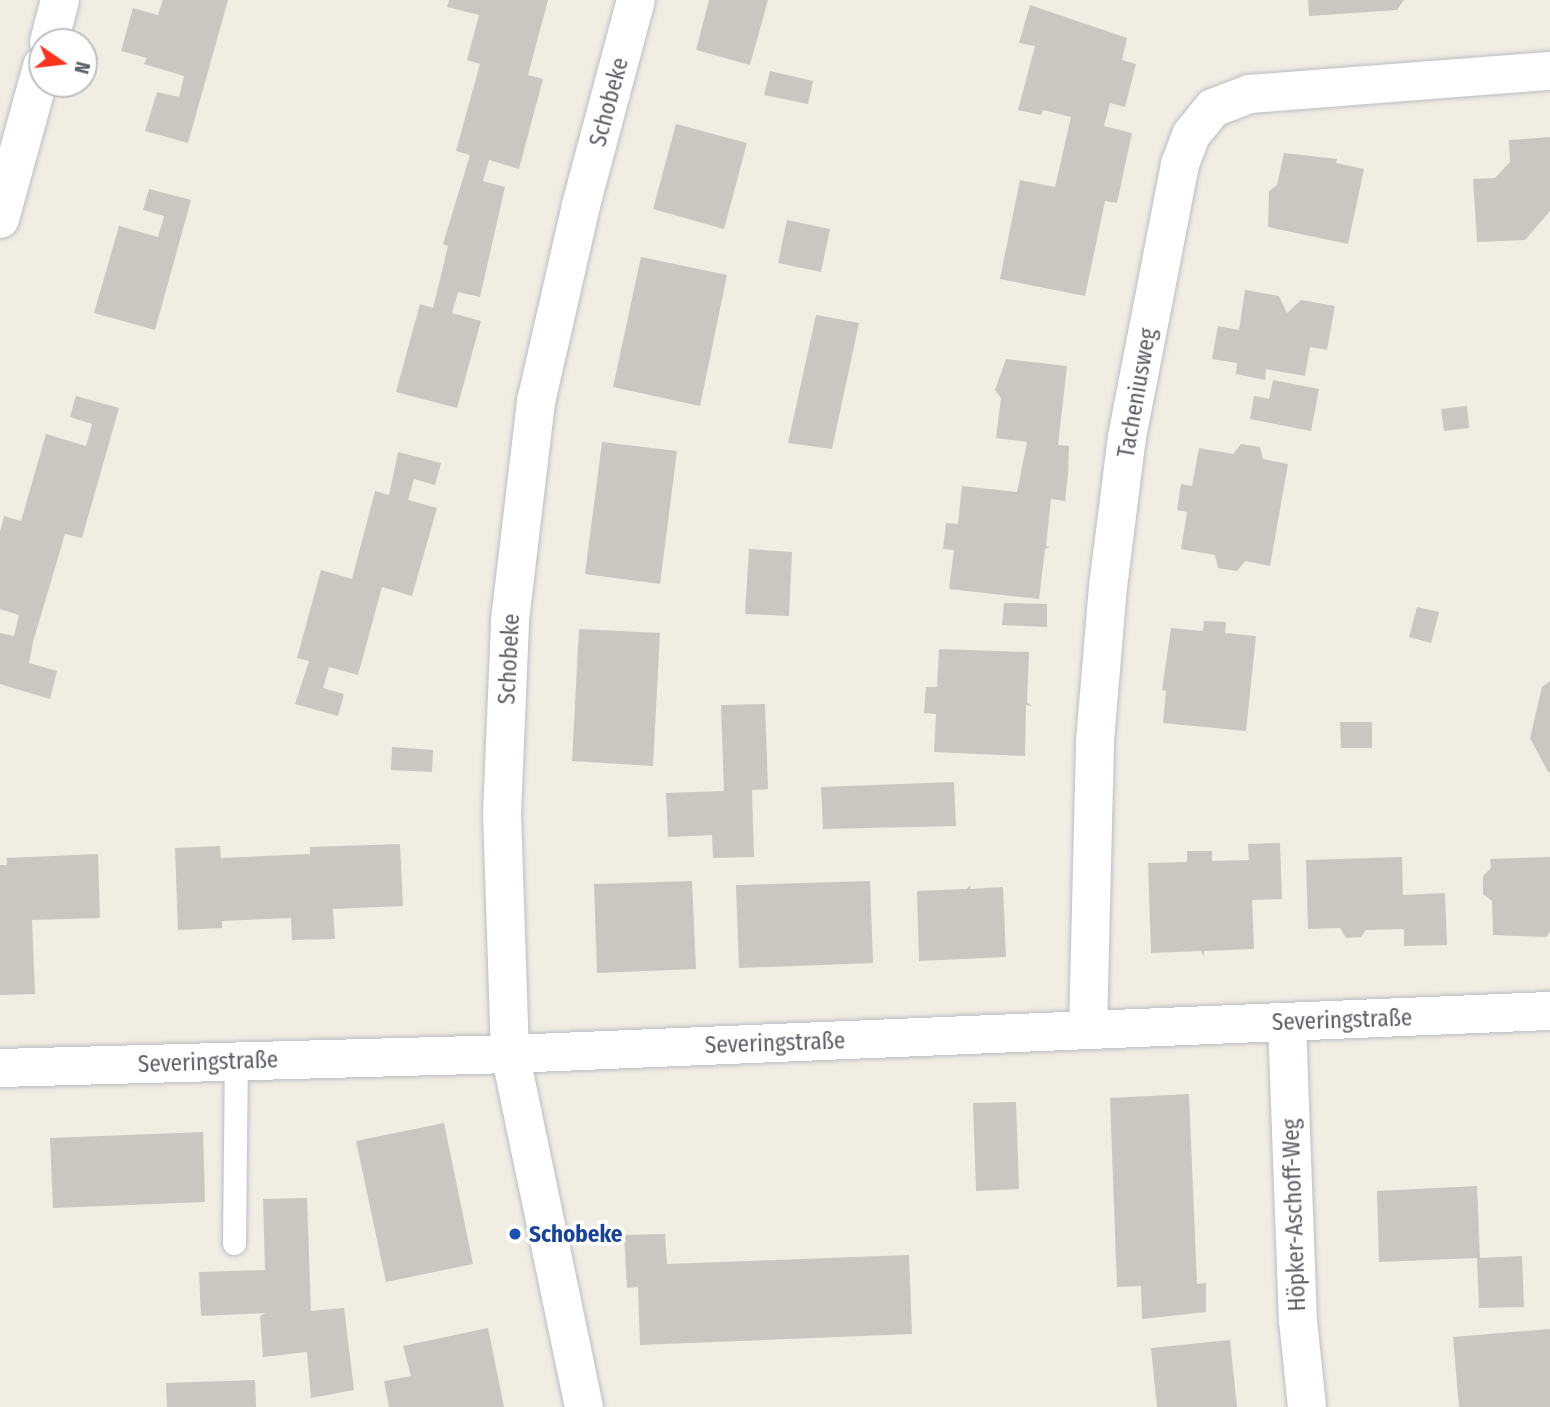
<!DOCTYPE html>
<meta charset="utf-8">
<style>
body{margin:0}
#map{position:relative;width:1550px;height:1407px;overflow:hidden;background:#f0ede3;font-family:"Fira Sans Condensed",sans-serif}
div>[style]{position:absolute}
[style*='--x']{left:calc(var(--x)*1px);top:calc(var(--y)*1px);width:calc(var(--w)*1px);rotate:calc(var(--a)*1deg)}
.building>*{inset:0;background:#cbc7c0}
.roads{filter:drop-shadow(0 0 2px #bbbdc4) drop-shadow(0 0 2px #bbbdc4)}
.lane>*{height:23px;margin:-11.5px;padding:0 11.5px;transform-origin:11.5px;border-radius:11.5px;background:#fff}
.street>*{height:38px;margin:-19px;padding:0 19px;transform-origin:19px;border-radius:19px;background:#fff}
.dots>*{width:19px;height:19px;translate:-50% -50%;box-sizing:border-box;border:4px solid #fff;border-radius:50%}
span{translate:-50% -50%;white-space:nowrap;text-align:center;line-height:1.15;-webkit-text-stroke:7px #fff;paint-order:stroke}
.street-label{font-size:23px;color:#5b5f66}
.transit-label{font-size:23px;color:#164399;font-weight:700}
.left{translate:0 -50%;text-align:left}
.north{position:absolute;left:28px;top:28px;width:70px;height:70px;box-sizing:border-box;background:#fff;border:2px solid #bdbfc2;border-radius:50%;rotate:104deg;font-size:19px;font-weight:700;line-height:28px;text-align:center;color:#5b5f66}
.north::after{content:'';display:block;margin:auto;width:24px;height:32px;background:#fb351d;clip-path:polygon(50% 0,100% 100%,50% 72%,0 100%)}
</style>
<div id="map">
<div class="building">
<i style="clip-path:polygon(163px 0,228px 0,188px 143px,145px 131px,157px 92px,179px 97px,184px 76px,144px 64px,147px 58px,121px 51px,133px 8px,158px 15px)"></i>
<i style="clip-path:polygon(449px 0,548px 0,528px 75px,543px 79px,519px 169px,489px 160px,483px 181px,505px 187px,480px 297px,458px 292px,452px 313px,481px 321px,457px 408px,396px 392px,420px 304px,433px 308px,448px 246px,443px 244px,470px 155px,456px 151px,480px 64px,467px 60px,479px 15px,447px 7px)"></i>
<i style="clip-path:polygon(709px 0,768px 0,750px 65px,696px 50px)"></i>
<i style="clip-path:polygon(1308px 0,1404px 0,1397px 10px,1309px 16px)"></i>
<i style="clip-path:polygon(1030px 5px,1127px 38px,1122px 60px,1136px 64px,1125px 107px,1110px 103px,1104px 126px,1132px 133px,1117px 203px,1105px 201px,1085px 296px,1000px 279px,1020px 180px,1055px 187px,1071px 117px,1043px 110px,1041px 115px,1018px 110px,1035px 46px,1019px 43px)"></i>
<i style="clip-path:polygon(770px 71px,813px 81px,808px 104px,764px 95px)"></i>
<i style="clip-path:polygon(676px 124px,747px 143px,724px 229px,653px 209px)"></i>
<i style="clip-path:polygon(1550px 137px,1550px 211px,1525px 240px,1477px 242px,1473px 179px,1495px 178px,1510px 162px,1509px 140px)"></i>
<i style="clip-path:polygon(1284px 153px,1337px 159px,1336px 163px,1364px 169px,1348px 244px,1268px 227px,1269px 191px,1277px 185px)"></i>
<i style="clip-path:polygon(149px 189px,191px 200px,155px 330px,94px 313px,119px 226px,158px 237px,164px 216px,143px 210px)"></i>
<i style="clip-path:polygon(787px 220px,830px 229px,821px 272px,778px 263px)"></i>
<i style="clip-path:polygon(641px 257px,727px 275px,700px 406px,613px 387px)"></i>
<i style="clip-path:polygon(1245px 290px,1279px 296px,1287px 313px,1301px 300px,1335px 306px,1327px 350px,1310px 347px,1305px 376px,1266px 369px,1265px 380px,1236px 374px,1237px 363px,1212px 359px,1218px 326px,1239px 330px)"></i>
<i style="clip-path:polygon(816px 315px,859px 323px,832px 449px,788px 443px)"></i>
<i style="clip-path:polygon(1006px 359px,1067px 366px,1058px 445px,1069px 446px,1068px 474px,1065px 501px,1051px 499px,1046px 546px,1050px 547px,1045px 549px,1039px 599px,949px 589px,954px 550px,943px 549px,946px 523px,958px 524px,962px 486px,1017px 492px,1027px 442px,996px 438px,1001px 398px,995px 390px)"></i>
<i style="clip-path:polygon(1273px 380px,1319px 389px,1311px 431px,1250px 419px,1254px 396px,1269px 399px)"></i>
<i style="clip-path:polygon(76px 396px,119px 408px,82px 538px,65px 534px,33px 642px,29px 663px,57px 671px,50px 699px,0 684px,0 633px,14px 636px,19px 615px,0 609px,0 532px,4px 516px,21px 521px,46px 434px,86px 446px,92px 424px,70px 417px)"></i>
<i style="clip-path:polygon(1467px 406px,1469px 428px,1444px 431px,1441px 409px)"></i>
<i style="clip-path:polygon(602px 442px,677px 451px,660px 584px,585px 574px)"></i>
<i style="clip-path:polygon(1241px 444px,1260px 447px,1263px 459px,1288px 464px,1270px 566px,1245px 561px,1237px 571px,1218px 568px,1215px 555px,1181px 549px,1187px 512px,1177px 510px,1181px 484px,1192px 486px,1199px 448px,1233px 454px)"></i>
<i style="clip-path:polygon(398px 452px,441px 463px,435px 485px,414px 479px,408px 500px,437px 508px,412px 596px,382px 587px,358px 675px,329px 667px,323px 688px,344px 694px,338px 716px,295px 704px,309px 661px,297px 658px,321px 570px,352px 579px,375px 491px,389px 495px)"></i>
<i style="clip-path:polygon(749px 549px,792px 552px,789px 616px,745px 614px)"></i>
<i style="clip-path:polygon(1004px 603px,1047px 604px,1047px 627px,1002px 625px)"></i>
<i style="clip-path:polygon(1417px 607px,1439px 612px,1431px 643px,1409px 637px)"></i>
<i style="clip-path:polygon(1204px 621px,1226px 622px,1225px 633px,1256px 636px,1246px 731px,1163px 723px,1166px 691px,1162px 690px,1171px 628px,1203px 631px)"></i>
<i style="clip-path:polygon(579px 629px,660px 633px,653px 766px,572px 761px)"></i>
<i style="clip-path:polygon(939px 649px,1029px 652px,1027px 702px,1032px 706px,1026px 705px,1025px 756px,934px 752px,936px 714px,924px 713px,926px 687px,937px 687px)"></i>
<i style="clip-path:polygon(1550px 681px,1550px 772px,1548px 772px,1530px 738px,1542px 687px)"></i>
<i style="clip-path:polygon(765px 704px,768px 789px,752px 790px,754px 857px,713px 858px,712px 835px,668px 837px,666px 793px,724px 791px,721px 705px)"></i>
<i style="clip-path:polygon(1340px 722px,1372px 722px,1372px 748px,1341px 748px)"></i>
<i style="clip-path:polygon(392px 747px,433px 750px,432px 772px,391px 770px)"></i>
<i style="clip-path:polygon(954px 782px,956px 826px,823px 829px,821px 787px)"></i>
<i style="clip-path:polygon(1280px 843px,1282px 899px,1252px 900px,1254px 949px,1204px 951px,1204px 957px,1201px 951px,1151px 953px,1148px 863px,1187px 862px,1187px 851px,1212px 851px,1212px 861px,1249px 860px,1248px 844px)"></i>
<i style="clip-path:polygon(400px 844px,403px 906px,333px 909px,335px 939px,292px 940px,291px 918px,222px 921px,222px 928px,178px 930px,175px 848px,220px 846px,221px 858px,310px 854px,310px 847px)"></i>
<i style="clip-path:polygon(98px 854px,100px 918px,32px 920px,35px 994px,0 995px,0 865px,7px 865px,7px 858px)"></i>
<i style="clip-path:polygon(1402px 857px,1403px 895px,1445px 893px,1447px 945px,1404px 946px,1404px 929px,1366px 930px,1361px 937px,1346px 938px,1340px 928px,1308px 929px,1306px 860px)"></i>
<i style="clip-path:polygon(1550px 857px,1550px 932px,1546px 937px,1493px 935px,1492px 901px,1483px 894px,1483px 876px,1491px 868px,1490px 859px)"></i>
<i style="clip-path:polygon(692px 881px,696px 969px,597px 973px,594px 884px)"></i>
<i style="clip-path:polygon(870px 881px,873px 963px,739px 968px,736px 885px)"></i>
<i style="clip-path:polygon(970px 885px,970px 889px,1003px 887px,1006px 957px,919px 961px,917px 891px,967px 889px)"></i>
<i style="clip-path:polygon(1189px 1094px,1197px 1284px,1206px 1283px,1206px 1312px,1142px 1319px,1141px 1286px,1117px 1287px,1110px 1098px)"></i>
<i style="clip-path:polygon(1016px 1102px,1019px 1189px,976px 1191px,973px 1103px)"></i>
<i style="clip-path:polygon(444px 1123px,473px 1264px,386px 1282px,356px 1141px)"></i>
<i style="clip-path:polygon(203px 1132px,205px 1202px,53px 1208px,50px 1138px)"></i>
<i style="clip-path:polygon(1477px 1186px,1480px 1258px,1522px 1256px,1524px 1307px,1479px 1308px,1477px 1258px,1379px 1262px,1377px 1191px)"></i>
<i style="clip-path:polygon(307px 1198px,311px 1311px,344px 1308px,354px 1390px,311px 1398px,307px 1352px,263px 1357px,260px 1316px,266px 1313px,201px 1316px,199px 1272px,265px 1270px,263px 1199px)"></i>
<i style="clip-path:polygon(665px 1234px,667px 1264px,909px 1255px,912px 1334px,640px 1345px,638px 1287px,627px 1288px,624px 1235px)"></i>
<i style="clip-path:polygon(488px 1328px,504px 1407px,389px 1407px,384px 1381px,411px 1376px,403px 1346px)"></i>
<i style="clip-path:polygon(1550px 1329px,1550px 1407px,1459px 1407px,1453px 1337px)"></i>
<i style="clip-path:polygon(1230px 1340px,1237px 1407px,1157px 1407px,1151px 1348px)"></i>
<i style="clip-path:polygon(255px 1380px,256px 1407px,167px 1407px,166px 1383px)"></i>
</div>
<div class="roads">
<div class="lane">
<i style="--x:234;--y:1243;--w:181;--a:-89.4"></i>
</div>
<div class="street">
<i style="--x:49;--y:42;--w:43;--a:-75.3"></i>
<i style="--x:0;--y:219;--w:159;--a:-74.6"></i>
<i style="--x:1287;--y:1022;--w:298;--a:87.9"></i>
<i style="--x:1298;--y:1320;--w:87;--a:84.1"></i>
<i style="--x:1088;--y:1030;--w:289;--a:-88.6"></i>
<i style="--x:1095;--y:741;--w:155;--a:-85.2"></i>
<i style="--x:1108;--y:587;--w:151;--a:-82.8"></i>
<i style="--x:1127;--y:437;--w:278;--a:-79"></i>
<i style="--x:1180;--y:164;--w:31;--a:-69"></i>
<i style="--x:1191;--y:135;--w:35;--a:-51"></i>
<i style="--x:1213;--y:108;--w:39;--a:-21"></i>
<i style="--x:1249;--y:94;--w:302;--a:-4.4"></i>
<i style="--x:0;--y:1068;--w:510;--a:-1.57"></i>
<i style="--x:510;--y:1054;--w:1041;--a:-2.37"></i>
<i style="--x:584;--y:1407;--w:361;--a:-101.8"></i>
<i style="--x:510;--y:1054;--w:240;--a:-91.9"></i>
<i style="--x:502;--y:814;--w:194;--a:-87.6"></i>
<i style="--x:510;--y:620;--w:220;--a:-83.2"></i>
<i style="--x:536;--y:402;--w:202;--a:-77.1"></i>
<i style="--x:581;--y:205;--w:212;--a:-75"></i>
</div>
</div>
<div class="dots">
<i style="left:515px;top:1234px;background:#1a4fb4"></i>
</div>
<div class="street-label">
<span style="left:609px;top:102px;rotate:-75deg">Schobeke</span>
<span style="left:1137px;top:393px;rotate:-80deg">Tacheniusweg</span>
<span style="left:509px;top:659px;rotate:-87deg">Schobeke</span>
<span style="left:1342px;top:1020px;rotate:-2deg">Severingstraße</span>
<span style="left:775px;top:1043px;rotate:-2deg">Severingstraße</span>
<span style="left:208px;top:1062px;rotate:-2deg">Severingstraße</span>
<span style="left:1294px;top:1215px;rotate:-92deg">Höpker-Aschoff-Weg</span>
</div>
<div class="transit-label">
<span class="left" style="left:529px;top:1234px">Schobeke</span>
</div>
<div class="north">N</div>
</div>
